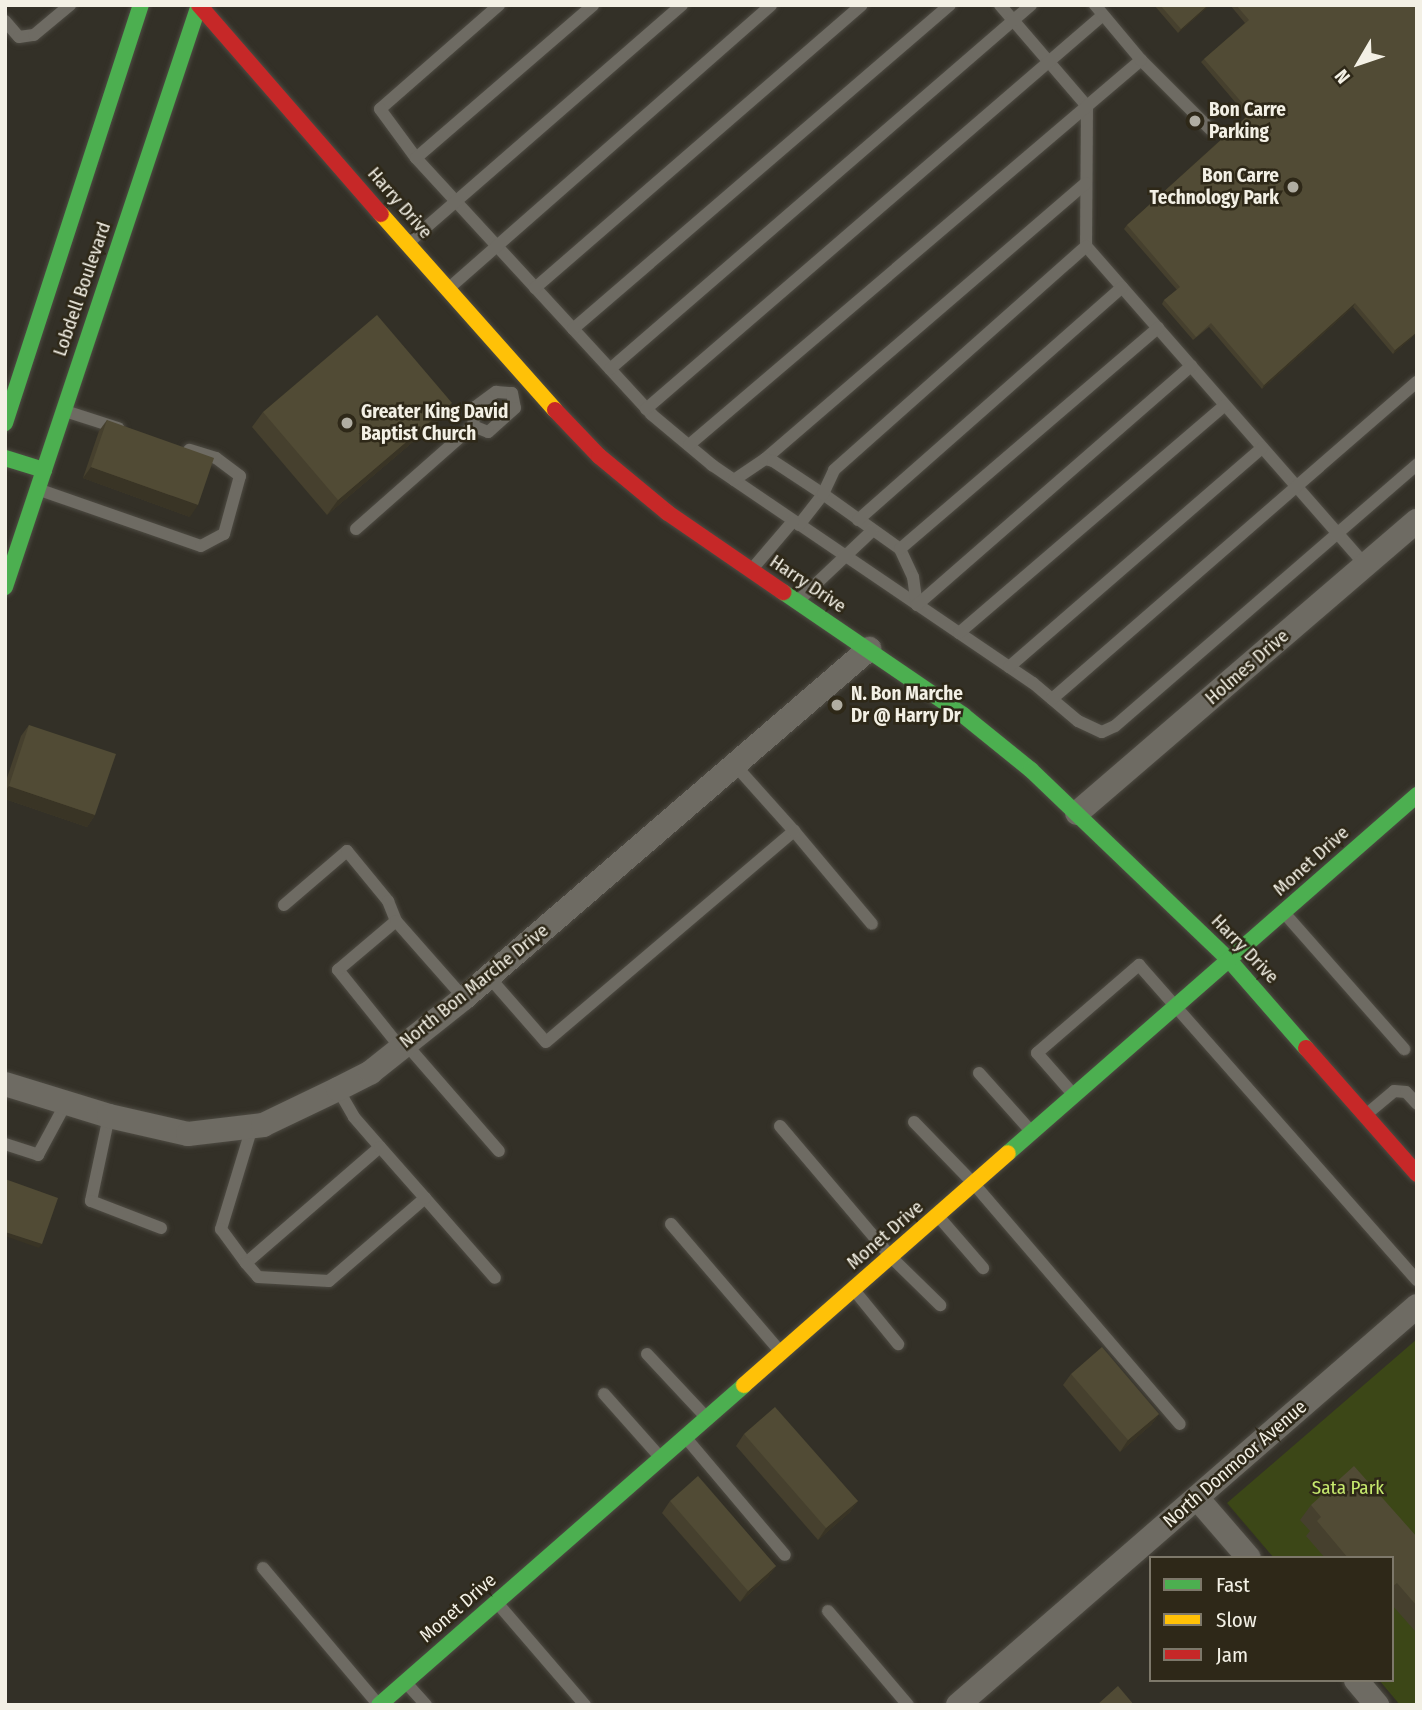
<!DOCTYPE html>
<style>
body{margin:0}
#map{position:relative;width:1422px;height:1710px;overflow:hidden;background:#333027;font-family:"Fira Sans Condensed",sans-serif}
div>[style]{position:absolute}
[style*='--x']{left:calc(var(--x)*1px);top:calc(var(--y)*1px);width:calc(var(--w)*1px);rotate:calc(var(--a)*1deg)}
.green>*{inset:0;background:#3c4717}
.roads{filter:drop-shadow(0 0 2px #4e4b43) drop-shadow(0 0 2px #4e4b43)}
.lane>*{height:12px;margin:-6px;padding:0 6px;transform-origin:6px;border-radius:6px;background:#6e6b63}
.street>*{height:24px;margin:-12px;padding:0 12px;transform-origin:12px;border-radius:12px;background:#6e6b63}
.fast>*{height:16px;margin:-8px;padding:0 8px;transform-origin:8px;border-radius:8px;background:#4caf50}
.slow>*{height:16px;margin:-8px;padding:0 8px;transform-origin:8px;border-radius:8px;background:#ffc107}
.jam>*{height:16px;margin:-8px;padding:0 8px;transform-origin:8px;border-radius:8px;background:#c62828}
.wall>*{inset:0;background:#46402e}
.shaded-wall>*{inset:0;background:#393425}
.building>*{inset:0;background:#514b35}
.dots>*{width:19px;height:19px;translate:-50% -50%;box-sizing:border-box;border:4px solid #2e2818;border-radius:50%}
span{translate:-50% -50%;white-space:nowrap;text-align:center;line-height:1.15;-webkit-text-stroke:5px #2e2818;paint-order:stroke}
.poi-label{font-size:19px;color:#f3f0e5;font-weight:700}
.left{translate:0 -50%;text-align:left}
.right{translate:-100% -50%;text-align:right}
.street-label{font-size:19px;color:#f3f0e5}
.park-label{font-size:19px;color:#c7ea6e}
.frame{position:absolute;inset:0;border:7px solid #f3f0e5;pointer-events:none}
.legend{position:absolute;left:1149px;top:1556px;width:245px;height:126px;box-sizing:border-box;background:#2e2818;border:2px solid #7d786a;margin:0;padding:9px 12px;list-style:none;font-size:21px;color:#f3f0e5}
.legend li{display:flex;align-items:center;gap:14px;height:35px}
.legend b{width:35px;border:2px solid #7d786a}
.north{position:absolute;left:1324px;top:28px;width:70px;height:70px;-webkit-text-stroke:5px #2e2818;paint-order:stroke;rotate:231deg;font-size:19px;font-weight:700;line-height:28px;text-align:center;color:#f3f0e5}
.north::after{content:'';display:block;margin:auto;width:24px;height:32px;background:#f3f0e5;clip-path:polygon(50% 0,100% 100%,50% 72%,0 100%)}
</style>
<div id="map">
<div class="green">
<i style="clip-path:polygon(1417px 1339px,1417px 1705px,1400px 1705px,1379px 1680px,1392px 1680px,1392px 1558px,1274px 1558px,1227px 1503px)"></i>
</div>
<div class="roads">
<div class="lane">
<i style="--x:499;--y:5;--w:158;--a:138.8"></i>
<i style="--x:380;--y:109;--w:61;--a:53.7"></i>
<i style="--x:416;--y:158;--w:348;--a:47.4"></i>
<i style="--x:651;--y:414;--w:80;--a:39.9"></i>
<i style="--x:712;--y:465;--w:388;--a:34.2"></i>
<i style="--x:1033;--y:683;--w:59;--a:40.2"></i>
<i style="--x:1078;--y:721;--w:26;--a:25"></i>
<i style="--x:1102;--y:732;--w:14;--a:-25"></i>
<i style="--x:1115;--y:726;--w:400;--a:-40.9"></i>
<i style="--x:1000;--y:5;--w:133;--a:49.3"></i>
<i style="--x:1087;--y:106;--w:140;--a:90.4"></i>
<i style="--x:1086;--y:246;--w:424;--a:48.8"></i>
<i style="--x:5;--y:21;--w:21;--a:49"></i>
<i style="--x:19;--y:37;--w:15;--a:-8"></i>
<i style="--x:34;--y:35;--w:47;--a:-39.8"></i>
<i style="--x:1141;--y:60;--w:98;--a:45"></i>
<i style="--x:416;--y:158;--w:234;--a:-40.8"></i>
<i style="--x:408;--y:243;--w:363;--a:-41"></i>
<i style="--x:535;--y:288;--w:432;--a:-40.9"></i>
<i style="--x:448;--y:289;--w:430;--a:-41.3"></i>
<i style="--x:573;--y:329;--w:497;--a:-40.7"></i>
<i style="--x:610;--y:369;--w:557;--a:-40.85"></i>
<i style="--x:646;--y:409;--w:603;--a:-40.77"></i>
<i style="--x:65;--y:411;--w:56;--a:17.8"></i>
<i style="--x:689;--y:445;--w:594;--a:-40.42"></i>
<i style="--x:1141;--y:60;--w:72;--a:-129.9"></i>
<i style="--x:765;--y:459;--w:423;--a:-40.7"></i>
<i style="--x:734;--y:480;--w:37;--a:-34"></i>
<i style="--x:765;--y:459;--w:8;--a:14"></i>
<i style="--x:773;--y:461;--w:60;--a:33.4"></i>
<i style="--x:823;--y:494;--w:95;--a:35.5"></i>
<i style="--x:900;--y:549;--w:31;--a:65"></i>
<i style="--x:913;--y:577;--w:28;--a:82"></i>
<i style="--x:40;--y:490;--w:170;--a:19.2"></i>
<i style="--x:201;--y:546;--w:26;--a:-28"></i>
<i style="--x:224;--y:534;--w:60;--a:-74.6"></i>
<i style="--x:240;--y:476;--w:30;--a:-143"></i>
<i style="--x:216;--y:458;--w:28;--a:-163"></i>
<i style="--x:858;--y:520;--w:352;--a:-41.4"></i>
<i style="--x:799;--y:525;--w:39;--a:-52"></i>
<i style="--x:823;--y:494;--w:26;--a:-65"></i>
<i style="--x:834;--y:470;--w:337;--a:-41.6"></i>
<i style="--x:356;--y:529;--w:156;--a:-41.4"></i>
<i style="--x:473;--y:426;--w:19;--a:-84"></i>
<i style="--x:475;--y:407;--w:26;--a:-36"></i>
<i style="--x:496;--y:392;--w:16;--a:4"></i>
<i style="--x:512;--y:393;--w:15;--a:79"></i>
<i style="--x:515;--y:408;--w:36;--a:138"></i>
<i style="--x:488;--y:432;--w:16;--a:-158"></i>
<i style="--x:900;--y:549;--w:340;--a:-40.6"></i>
<i style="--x:753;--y:568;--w:62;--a:-49.6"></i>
<i style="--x:800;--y:599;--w:99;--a:-43.4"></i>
<i style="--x:917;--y:605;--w:364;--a:-41.1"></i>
<i style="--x:959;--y:633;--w:350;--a:-40.6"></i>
<i style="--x:1009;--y:667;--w:335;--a:-40.9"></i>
<i style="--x:1052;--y:699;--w:483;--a:-41"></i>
<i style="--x:794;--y:831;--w:121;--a:50"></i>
<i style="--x:284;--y:905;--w:83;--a:-40.6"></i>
<i style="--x:347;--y:851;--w:65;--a:50.6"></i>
<i style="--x:388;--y:901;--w:22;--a:68"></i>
<i style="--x:1286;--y:915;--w:179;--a:48.6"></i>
<i style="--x:489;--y:977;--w:86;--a:48.8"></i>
<i style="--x:546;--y:1042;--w:326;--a:-40.4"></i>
<i style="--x:794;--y:831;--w:89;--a:-131.8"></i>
<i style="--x:405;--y:1043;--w:143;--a:49"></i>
<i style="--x:400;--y:1047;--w:99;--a:-128.8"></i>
<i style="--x:338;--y:970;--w:76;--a:-40.2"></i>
<i style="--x:396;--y:921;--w:103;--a:48.6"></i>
<i style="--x:979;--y:1073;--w:76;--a:48.2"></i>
<i style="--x:1072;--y:1093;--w:53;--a:-131.2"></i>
<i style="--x:1037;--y:1053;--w:135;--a:-40.8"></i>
<i style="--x:1139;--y:965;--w:420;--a:48.6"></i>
<i style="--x:1368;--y:1113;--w:34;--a:-40"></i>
<i style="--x:1394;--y:1091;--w:12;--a:5"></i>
<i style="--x:1406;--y:1092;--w:16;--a:47"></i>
<i style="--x:109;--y:1116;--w:87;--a:102"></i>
<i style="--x:91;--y:1201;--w:75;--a:21.1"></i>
<i style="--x:914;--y:1122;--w:86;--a:45.9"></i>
<i style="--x:974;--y:1184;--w:316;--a:49.4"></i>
<i style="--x:780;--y:1126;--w:172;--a:49.7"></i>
<i style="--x:891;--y:1257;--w:69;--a:44.4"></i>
<i style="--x:252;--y:1127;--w:107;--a:106.9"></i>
<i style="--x:221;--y:1229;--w:42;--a:53.7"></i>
<i style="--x:246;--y:1263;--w:177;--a:-40.9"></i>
<i style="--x:380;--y:1147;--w:40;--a:-131"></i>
<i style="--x:354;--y:1117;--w:32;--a:-120"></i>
<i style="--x:5;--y:1144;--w:35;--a:18"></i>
<i style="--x:38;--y:1155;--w:59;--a:-61.7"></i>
<i style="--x:425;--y:1198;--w:106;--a:48.8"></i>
<i style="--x:938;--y:1216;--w:69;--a:49.1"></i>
<i style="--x:671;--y:1224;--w:166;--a:49.4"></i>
<i style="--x:246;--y:1263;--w:18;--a:49"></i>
<i style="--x:258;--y:1277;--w:71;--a:3.2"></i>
<i style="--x:329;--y:1281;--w:127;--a:-40.8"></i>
<i style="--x:425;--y:1198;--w:68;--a:-131.4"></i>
<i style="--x:854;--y:1290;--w:70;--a:50.8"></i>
<i style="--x:647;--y:1354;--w:83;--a:46.9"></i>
<i style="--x:604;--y:1394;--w:83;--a:48.4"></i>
<i style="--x:686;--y:1438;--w:153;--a:49.8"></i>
<i style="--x:263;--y:1568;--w:178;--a:49.8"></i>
<i style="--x:499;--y:1605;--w:132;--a:49.3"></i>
<i style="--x:828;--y:1611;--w:123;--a:49.6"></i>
<i style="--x:408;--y:1685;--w:27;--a:48"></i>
</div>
<div class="street">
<i style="--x:1077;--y:813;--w:448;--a:-40.7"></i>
<i style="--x:5;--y:1084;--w:109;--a:17.1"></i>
<i style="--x:109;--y:1116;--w:81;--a:12.8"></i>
<i style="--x:188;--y:1134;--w:76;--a:-6.8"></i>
<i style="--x:263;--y:1125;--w:83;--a:-25.6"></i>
<i style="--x:338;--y:1089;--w:37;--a:-27"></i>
<i style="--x:371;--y:1072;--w:119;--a:-38.5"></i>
<i style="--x:464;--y:998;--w:535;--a:-40.75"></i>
<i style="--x:1197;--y:1498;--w:79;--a:49.1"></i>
<i style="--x:1356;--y:1680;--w:33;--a:50"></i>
<i style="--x:958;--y:1705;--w:608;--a:-41"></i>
</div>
<div class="fast">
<i style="--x:5;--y:423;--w:440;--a:-72"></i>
<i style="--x:5;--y:458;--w:41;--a:17.1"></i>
<i style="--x:5;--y:587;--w:613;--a:-71.57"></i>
<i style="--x:783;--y:592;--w:218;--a:34.3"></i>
<i style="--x:963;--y:715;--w:87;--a:39"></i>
<i style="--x:1031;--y:770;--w:276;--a:43.8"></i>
<i style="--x:1230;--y:961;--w:116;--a:48.9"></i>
<i style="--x:1008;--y:1153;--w:544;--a:-41.2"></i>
<i style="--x:379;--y:1705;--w:485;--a:-41.2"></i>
</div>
<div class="slow">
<i style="--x:381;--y:214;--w:262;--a:48.4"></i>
<i style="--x:744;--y:1385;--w:351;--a:-41.3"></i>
</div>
<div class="jam">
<i style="--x:199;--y:5;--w:277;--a:49"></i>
<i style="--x:555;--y:410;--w:64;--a:46.3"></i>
<i style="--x:599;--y:456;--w:89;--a:39.6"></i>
<i style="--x:668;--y:513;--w:140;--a:34.5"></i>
<i style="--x:1306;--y:1048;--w:168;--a:48.6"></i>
</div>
</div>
<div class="wall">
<i style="clip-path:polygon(1154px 5px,1210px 5px,1178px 33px)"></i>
<i style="clip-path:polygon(1230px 5px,1417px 5px,1417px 333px,1393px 354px,1353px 307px,1262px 389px,1209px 327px,1193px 340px,1162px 304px,1164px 300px,1177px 290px,1124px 229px,1127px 225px,1247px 116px,1201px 62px,1204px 59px,1245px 23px)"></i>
<i style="clip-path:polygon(263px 412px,441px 418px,327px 515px,252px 427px)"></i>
<i style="clip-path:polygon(107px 420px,190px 517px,83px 478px,99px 431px)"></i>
<i style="clip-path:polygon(29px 725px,95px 815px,87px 827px,5px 799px,5px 784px,21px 736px)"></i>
<i style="clip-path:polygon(1071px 1374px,1159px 1414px,1151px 1425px,1120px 1452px,1063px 1385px)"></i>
<i style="clip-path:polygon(744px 1434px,858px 1501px,850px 1512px,818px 1540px,736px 1446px)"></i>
<i style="clip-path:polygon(670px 1501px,776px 1566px,768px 1577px,740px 1602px,662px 1513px)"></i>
<i style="clip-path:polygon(1311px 1505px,1417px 1537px,1417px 1629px,1415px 1631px,1392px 1605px,1392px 1558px,1325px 1558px,1306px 1536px,1310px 1531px,1300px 1520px)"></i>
</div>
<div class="shaded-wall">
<i style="clip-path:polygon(1208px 5px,1210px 5px,1178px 33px,1181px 29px)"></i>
<i style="clip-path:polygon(1355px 303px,1353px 307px,1262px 389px,1264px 385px)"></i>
<i style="clip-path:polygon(1417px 332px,1417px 333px,1393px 354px,1395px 350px)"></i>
<i style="clip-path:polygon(452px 403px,441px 418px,327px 515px,338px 500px)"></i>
<i style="clip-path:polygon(91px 467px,198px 505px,190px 517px,83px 478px)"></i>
<i style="clip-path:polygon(9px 786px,95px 815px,87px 827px,5px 799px,5px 791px)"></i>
<i style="clip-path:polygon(5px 1232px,42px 1244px,39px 1248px,5px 1236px)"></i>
<i style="clip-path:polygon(1159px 1414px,1151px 1425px,1120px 1452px,1128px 1440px)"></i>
<i style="clip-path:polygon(858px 1501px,850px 1512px,818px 1540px,826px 1528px)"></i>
<i style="clip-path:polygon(776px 1566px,768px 1577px,740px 1602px,748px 1591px)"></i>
</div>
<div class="building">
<i style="clip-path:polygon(1160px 5px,1208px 5px,1181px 29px)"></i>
<i style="clip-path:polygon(1236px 5px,1417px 5px,1417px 332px,1395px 350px,1355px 303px,1264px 385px,1211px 323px,1196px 337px,1164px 300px,1180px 287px,1127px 225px,1251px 113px,1204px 59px,1249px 20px)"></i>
<i style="clip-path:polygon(377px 315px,452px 403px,338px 500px,263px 412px)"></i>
<i style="clip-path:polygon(107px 420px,214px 458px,198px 505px,91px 467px)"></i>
<i style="clip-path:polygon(29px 725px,116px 754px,95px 815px,9px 786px)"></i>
<i style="clip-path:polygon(5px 1179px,58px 1198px,42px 1244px,5px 1232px)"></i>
<i style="clip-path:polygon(1102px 1347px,1159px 1414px,1128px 1440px,1071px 1374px)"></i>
<i style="clip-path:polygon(775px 1407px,858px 1501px,826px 1528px,744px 1434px)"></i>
<i style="clip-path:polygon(1354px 1466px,1417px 1537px,1417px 1606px,1397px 1583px,1392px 1587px,1392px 1558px,1348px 1558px,1317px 1521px,1321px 1517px,1311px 1505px)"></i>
<i style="clip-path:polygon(698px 1476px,776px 1566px,748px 1591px,670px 1501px)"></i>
<i style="clip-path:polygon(1118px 1686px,1134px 1705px,1097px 1705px)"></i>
</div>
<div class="dots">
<i style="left:1195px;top:121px;background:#b0ada2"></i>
<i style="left:1293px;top:187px;background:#b0ada2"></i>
<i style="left:347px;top:423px;background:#b0ada2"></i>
<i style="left:837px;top:705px;background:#b0ada2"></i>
</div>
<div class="poi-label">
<span class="left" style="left:1209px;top:121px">Bon Carre<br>Parking</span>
<span class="right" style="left:1279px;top:187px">Bon Carre<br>Technology Park</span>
<span class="left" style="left:361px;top:423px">Greater King David<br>Baptist Church</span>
<span class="left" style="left:851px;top:705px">N. Bon Marche<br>Dr @ Harry Dr</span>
</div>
<div class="street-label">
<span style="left:400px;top:203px;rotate:49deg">Harry Drive</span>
<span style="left:82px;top:289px;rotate:-71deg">Lobdell Boulevard</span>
<span style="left:808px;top:584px;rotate:34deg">Harry Drive</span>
<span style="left:1247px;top:667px;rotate:-41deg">Holmes Drive</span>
<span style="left:1311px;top:861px;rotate:-42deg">Monet Drive</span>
<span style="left:1245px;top:949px;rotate:46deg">Harry Drive</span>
<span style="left:474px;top:986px;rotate:-39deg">North Bon Marche Drive</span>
<span style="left:885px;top:1235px;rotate:-41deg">Monet Drive</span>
<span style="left:1235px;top:1464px;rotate:-41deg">North Donmoor Avenue</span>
<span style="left:458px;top:1608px;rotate:-41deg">Monet Drive</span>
</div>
<div class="park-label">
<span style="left:1348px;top:1488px">Sata Park</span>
</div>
<div class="frame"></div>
<ul class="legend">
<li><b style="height:9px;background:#4caf50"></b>Fast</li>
<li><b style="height:9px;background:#ffc107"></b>Slow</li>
<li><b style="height:9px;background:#c62828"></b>Jam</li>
</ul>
<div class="north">N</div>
</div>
